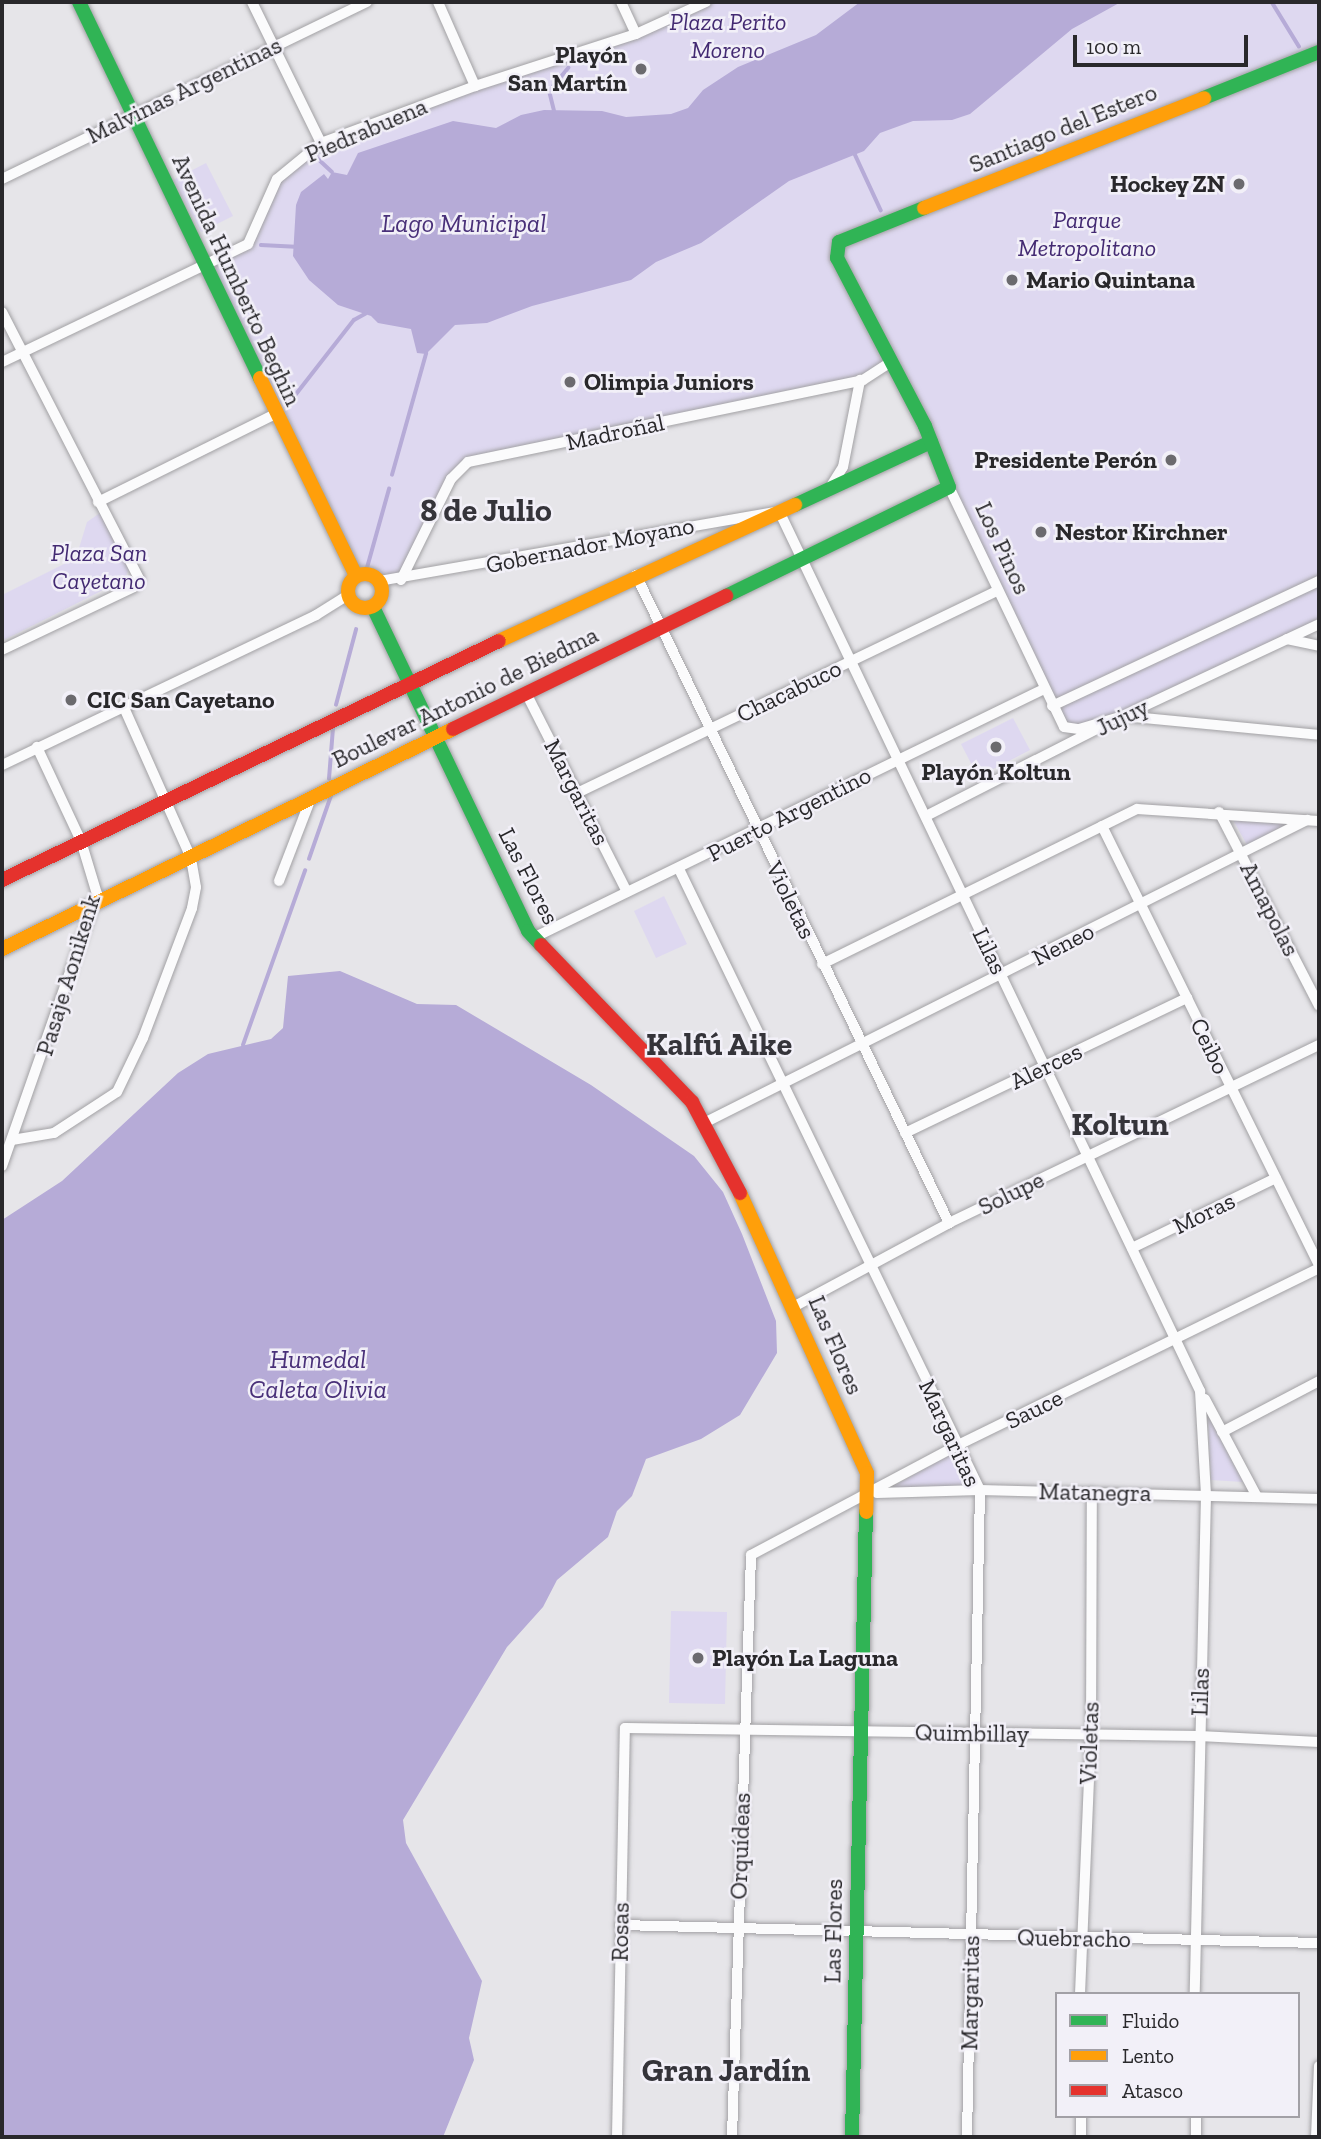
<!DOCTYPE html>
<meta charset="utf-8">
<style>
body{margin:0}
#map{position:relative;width:1321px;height:2139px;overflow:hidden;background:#e6e5e9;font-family:"Zilla Slab",serif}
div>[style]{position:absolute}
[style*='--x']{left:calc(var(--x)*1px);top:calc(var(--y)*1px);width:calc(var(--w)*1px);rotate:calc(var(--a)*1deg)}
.green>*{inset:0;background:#ded8f0}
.water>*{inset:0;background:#b6abd7}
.stream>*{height:3.5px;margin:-1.75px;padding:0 1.75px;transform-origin:1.75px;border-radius:1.75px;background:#b6abd7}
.roads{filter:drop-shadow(0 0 2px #a2a1a4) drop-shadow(0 0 2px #a2a1a4)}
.street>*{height:10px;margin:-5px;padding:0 5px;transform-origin:5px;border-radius:5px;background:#fbfbfc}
.fast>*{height:14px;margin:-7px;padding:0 7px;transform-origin:7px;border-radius:7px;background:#30b455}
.slow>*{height:14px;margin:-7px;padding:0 7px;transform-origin:7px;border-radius:7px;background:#ff9f0a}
.slow>.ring{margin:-7px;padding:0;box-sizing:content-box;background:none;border:14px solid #ff9f0a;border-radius:50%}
.jam>*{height:14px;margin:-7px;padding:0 7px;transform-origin:7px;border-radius:7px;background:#e5322d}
.dots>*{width:19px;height:19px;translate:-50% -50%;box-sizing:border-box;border:4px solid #f2f0f8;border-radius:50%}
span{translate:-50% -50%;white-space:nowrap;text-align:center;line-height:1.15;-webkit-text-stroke:5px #f2f0f8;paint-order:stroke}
.park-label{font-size:24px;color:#432a72;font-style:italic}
.poi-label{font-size:24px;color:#29282b;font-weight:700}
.right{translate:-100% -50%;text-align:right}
.left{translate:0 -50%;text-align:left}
.street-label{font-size:24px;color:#29282b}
.water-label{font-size:26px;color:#493079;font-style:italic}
.district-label{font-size:32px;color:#35343a;font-weight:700}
.frame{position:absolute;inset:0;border:4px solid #29282b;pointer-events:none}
.legend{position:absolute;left:1055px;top:1992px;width:245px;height:126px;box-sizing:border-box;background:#f2f0f8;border:2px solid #a2a0a6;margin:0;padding:9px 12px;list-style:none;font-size:21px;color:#29282b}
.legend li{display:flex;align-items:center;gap:14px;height:35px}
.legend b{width:35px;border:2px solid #a2a0a6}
.scale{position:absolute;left:1073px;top:35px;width:175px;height:32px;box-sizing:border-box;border:4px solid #29282b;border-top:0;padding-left:9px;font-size:21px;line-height:24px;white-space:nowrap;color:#29282b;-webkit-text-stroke:5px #f2f0f8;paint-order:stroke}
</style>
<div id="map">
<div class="green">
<i style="clip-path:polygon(706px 2px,1319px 2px,1319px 624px,1123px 716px,1064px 727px,892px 361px,863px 380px,468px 462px,458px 469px,406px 576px,379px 581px,361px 574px,206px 267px,248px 244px,269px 196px,301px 155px)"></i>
<i style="clip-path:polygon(206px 163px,233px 216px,201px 232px,173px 180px)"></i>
<i style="clip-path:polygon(100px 513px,129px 568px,125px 579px,2px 641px,2px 595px,76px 558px,87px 522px)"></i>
<i style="clip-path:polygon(1013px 718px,1030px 750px,978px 777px,961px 744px)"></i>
<i style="clip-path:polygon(1232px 818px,1289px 823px,1247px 845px)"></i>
<i style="clip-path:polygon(664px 896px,687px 944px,656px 958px,634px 911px)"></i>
<i style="clip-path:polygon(1208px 1416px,1217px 1433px,1243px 1482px,1211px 1480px)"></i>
<i style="clip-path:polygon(952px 1453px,969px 1488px,884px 1491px,899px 1483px)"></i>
<i style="clip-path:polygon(671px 1611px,727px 1612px,725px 1704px,669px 1703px)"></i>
</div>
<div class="water">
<i style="clip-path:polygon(860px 2px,1121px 2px,1072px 29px,970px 114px,952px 120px,913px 121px,880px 133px,864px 151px,789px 181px,701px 243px,656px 262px,631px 280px,532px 306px,487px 323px,455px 325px,426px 354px,417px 353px,411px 329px,378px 323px,371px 316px,338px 305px,309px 280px,293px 256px,296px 205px,301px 192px,324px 174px,328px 179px,332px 172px,347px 175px,358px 153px,453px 121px,496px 128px,521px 115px,544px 110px,602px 111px,626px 117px,671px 114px,688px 108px,703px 90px,738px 67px,816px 35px)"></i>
<i style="clip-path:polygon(340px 971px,417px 1004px,456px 1005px,591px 1085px,694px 1156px,723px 1192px,742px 1234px,776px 1321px,777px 1353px,740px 1415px,701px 1439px,646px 1459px,632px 1496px,617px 1511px,608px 1537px,557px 1580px,543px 1607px,507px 1647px,403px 1820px,406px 1843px,482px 1981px,469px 2038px,474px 2060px,443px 2137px,2px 2137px,2px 1220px,62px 1181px,178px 1073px,208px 1054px,271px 1039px,283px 1028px,288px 976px)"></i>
</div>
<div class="stream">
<i style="--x:1272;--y:2;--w:52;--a:58.5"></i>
<i style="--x:554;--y:111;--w:21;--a:-104"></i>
<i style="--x:549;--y:91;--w:30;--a:-50"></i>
<i style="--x:313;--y:154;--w:26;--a:43"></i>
<i style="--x:855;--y:154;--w:62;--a:65.1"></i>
<i style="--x:261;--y:245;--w:34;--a:3"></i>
<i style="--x:286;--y:407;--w:110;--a:-52"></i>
<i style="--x:354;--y:320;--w:13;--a:-29"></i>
<i style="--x:392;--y:475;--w:126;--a:-74.3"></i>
<i style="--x:367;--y:568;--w:82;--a:-74.4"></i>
<i style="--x:336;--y:705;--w:78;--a:-75.1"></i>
<i style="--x:329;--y:779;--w:51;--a:-85.5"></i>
<i style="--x:309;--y:859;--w:67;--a:-70.8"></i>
<i style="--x:243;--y:1045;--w:185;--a:-70.4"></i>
</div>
<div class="roads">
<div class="street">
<i style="--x:252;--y:2;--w:157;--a:63.9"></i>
<i style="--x:438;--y:2;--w:92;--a:66.2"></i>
<i style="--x:621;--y:2;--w:35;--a:65"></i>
<i style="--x:2;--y:179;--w:406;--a:-25.9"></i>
<i style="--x:2;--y:312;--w:300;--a:62.8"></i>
<i style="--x:139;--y:579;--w:9;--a:122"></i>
<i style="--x:134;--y:587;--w:146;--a:154.5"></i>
<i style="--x:2;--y:362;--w:273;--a:-25.6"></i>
<i style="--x:248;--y:244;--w:71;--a:-66"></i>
<i style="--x:277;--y:179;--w:57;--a:-39.3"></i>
<i style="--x:321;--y:143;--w:164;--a:-20.3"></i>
<i style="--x:475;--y:86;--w:169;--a:-17.9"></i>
<i style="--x:636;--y:34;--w:77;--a:-24.6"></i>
<i style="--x:831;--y:486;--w:22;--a:-58"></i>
<i style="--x:843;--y:467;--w:89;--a:-78.9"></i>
<i style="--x:949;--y:487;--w:266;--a:64.4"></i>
<i style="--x:1064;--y:727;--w:15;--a:8"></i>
<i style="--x:1079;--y:729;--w:46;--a:-16.5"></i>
<i style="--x:1123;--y:716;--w:197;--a:5.5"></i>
<i style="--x:98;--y:502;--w:198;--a:-26.4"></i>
<i style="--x:636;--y:575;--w:720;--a:64.22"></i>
<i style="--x:401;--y:580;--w:113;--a:-63.7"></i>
<i style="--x:451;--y:479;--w:24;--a:-45"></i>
<i style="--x:468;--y:462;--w:403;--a:-11.7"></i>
<i style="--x:863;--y:380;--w:35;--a:-33"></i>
<i style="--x:379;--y:581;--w:406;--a:-9.9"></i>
<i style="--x:779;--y:511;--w:976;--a:64.43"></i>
<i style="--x:1200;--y:1391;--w:104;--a:86.7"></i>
<i style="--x:1206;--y:1495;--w:499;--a:91.3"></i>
<i style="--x:1287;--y:639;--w:33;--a:12"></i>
<i style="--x:526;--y:693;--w:223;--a:63.1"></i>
<i style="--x:1052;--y:706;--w:295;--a:-25.1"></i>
<i style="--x:1125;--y:715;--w:214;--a:-25.1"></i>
<i style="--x:2;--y:765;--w:348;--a:-25.5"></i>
<i style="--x:316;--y:615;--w:38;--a:-32"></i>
<i style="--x:579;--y:792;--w:465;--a:-25.7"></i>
<i style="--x:1219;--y:812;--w:218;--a:62.7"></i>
<i style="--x:928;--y:815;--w:192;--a:-27"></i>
<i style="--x:1102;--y:826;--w:490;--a:63.7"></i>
<i style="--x:679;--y:869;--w:690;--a:64.14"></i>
<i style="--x:980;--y:1490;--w:647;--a:91.15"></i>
<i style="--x:279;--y:881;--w:89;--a:-68.9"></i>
<i style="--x:533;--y:938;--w:568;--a:-25.98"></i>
<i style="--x:822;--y:964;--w:351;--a:-26.2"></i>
<i style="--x:1137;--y:809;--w:182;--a:3.8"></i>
<i style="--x:706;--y:1122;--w:673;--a:-26.68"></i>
<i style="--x:905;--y:1133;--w:313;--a:-25.6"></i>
<i style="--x:12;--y:1140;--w:43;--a:-9.5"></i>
<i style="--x:54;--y:1133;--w:75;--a:-33.1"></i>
<i style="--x:117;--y:1092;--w:60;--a:-64.3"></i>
<i style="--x:143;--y:1038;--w:139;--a:-69.3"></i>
<i style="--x:192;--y:908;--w:21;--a:-79"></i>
<i style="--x:196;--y:887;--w:29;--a:-100"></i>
<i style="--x:191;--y:858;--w:167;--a:-114"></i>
<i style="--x:2;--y:1166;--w:288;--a:-70.7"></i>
<i style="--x:97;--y:894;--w:55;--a:-106.8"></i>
<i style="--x:81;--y:841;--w:104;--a:-115.1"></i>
<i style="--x:1132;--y:1248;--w:160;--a:-25.9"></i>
<i style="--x:795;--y:1306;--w:175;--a:-28.3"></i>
<i style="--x:949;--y:1223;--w:411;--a:-25.7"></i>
<i style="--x:1205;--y:1399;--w:111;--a:62"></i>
<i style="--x:1222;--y:1432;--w:110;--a:-27.7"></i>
<i style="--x:877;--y:1493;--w:103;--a:-1.7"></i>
<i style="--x:980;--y:1490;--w:339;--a:1.5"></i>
<i style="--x:620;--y:1925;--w:699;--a:1.48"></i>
<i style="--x:1080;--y:1994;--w:259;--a:-87.6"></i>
<i style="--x:1091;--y:1735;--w:243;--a:-89.8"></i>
<i style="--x:1081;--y:2116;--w:21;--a:90"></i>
<i style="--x:1196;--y:2116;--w:21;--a:90"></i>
<i style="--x:617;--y:2137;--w:409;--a:-88.9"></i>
<i style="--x:625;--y:1728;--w:574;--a:0.8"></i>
<i style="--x:1199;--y:1736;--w:120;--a:2.9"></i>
<i style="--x:732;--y:2137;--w:582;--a:-88.13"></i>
<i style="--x:751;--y:1555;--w:234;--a:-28"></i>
<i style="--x:958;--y:1445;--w:402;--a:-26.1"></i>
<i style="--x:1316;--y:2137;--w:71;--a:-87.6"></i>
</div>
<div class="fast">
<i style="--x:79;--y:2;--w:417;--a:64.3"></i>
<i style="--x:1204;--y:98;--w:124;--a:-21.8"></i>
<i style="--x:795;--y:505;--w:150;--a:-24.9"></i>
<i style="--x:726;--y:596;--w:248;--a:-26"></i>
<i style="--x:949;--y:487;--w:66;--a:-111.5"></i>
<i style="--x:925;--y:426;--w:190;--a:-117.6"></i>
<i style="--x:837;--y:258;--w:16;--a:-83"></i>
<i style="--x:839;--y:242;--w:92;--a:-21.8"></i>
<i style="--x:373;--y:607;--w:359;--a:64.4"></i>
<i style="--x:528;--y:931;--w:19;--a:47"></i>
<i style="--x:852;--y:2137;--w:625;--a:-88.72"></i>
</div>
<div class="slow">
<i style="--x:924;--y:208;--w:301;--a:-21.4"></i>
<i style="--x:260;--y:378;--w:220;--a:64.1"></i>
<i class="ring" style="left:348px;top:574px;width:20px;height:20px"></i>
<i style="--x:499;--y:641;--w:326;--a:-24.7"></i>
<i style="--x:2;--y:949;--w:502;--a:-26"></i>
<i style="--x:740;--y:1193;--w:307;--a:65.6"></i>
<i style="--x:867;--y:1473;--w:39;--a:91"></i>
</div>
<div class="jam">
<i style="--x:453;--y:729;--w:304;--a:-26"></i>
<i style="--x:2;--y:880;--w:551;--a:-25.68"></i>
<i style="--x:541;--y:945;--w:218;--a:46.1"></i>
<i style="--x:692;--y:1102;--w:103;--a:62.2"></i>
</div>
</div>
<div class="dots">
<i style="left:641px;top:69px;background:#6b6a6e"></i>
<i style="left:1239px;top:184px;background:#6b6a6e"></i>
<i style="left:1012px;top:280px;background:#6b6a6e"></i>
<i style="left:570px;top:382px;background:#6b6a6e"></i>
<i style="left:1171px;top:460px;background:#6b6a6e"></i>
<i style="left:1041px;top:532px;background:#6b6a6e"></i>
<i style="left:71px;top:700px;background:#6b6a6e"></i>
<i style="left:996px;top:747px;background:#6b6a6e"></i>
<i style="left:698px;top:1658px;background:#6b6a6e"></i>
</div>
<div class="park-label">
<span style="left:728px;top:36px">Plaza Perito<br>Moreno</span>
<span style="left:1087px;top:234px">Parque<br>Metropolitano</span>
<span style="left:99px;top:567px">Plaza San<br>Cayetano</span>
</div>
<div class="poi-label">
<span class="right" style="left:627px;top:69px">Playón<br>San Martín</span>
<span class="right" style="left:1225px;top:184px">Hockey ZN</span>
<span class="left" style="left:1026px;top:280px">Mario Quintana</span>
<span class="left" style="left:584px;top:382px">Olimpia Juniors</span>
<span class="right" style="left:1157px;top:460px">Presidente Perón</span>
<span class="left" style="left:1055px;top:532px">Nestor Kirchner</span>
<span class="left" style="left:87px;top:700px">CIC San Cayetano</span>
<span style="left:996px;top:772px">Playón Koltun</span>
<span class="left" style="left:712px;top:1658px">Playón La Laguna</span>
</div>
<div class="street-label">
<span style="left:184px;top:90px;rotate:-26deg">Malvinas Argentinas</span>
<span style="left:1063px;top:128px;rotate:-22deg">Santiago del Estero</span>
<span style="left:366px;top:130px;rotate:-23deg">Piedrabuena</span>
<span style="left:237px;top:280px;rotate:65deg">Avenida Humberto Beghin</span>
<span style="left:615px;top:432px;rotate:-12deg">Madroñal</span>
<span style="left:590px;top:545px;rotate:-11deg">Gobernador Moyano</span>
<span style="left:1003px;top:548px;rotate:65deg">Los Pinos</span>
<span style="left:789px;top:691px;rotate:-26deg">Chacabuco</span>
<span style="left:465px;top:697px;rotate:-26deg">Boulevar Antonio de Biedma</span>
<span style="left:1122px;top:717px;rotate:-26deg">Jujuy</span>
<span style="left:577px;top:792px;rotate:63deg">Margaritas</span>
<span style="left:789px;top:814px;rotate:-27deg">Puerto Argentino</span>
<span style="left:529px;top:876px;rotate:63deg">Las Flores</span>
<span style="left:791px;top:900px;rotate:64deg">Violetas</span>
<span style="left:1270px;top:909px;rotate:63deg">Amapolas</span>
<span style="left:1063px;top:944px;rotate:-27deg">Neneo</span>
<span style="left:990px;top:951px;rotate:64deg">Lilas</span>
<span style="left:68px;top:975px;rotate:-73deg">Pasaje Aonikenk</span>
<span style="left:1210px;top:1046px;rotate:64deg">Ceibo</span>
<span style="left:1046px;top:1066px;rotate:-26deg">Alerces</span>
<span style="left:1011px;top:1193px;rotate:-26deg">Solupe</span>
<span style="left:1204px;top:1213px;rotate:-26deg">Moras</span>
<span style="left:836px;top:1345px;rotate:67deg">Las Flores</span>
<span style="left:1034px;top:1409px;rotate:-26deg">Sauce</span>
<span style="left:950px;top:1433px;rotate:65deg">Margaritas</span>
<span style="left:1095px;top:1492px;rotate:1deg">Matanegra</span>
<span style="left:1200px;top:1692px;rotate:-88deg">Lilas</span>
<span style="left:972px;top:1733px;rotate:1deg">Quimbillay</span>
<span style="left:1089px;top:1743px;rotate:-88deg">Violetas</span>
<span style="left:740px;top:1846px;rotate:-88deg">Orquídeas</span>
<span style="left:833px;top:1931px;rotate:-89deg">Las Flores</span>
<span style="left:620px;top:1932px;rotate:-89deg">Rosas</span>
<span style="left:1074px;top:1938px;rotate:1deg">Quebracho</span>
<span style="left:970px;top:1993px;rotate:-89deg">Margaritas</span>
</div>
<div class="water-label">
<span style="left:464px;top:224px">Lago Municipal</span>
<span style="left:318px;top:1375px">Humedal<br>Caleta Olivia</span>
</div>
<div class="district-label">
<span style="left:486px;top:510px">8 de Julio</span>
<span style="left:719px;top:1044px">Kalfú Aike</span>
<span style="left:1120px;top:1124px">Koltun</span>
<span style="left:726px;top:2070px">Gran Jardín</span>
</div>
<div class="frame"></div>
<ul class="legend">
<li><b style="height:9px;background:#30b455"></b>Fluido</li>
<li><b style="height:9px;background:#ff9f0a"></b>Lento</li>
<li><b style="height:9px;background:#e5322d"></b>Atasco</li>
</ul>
<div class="scale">100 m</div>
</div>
